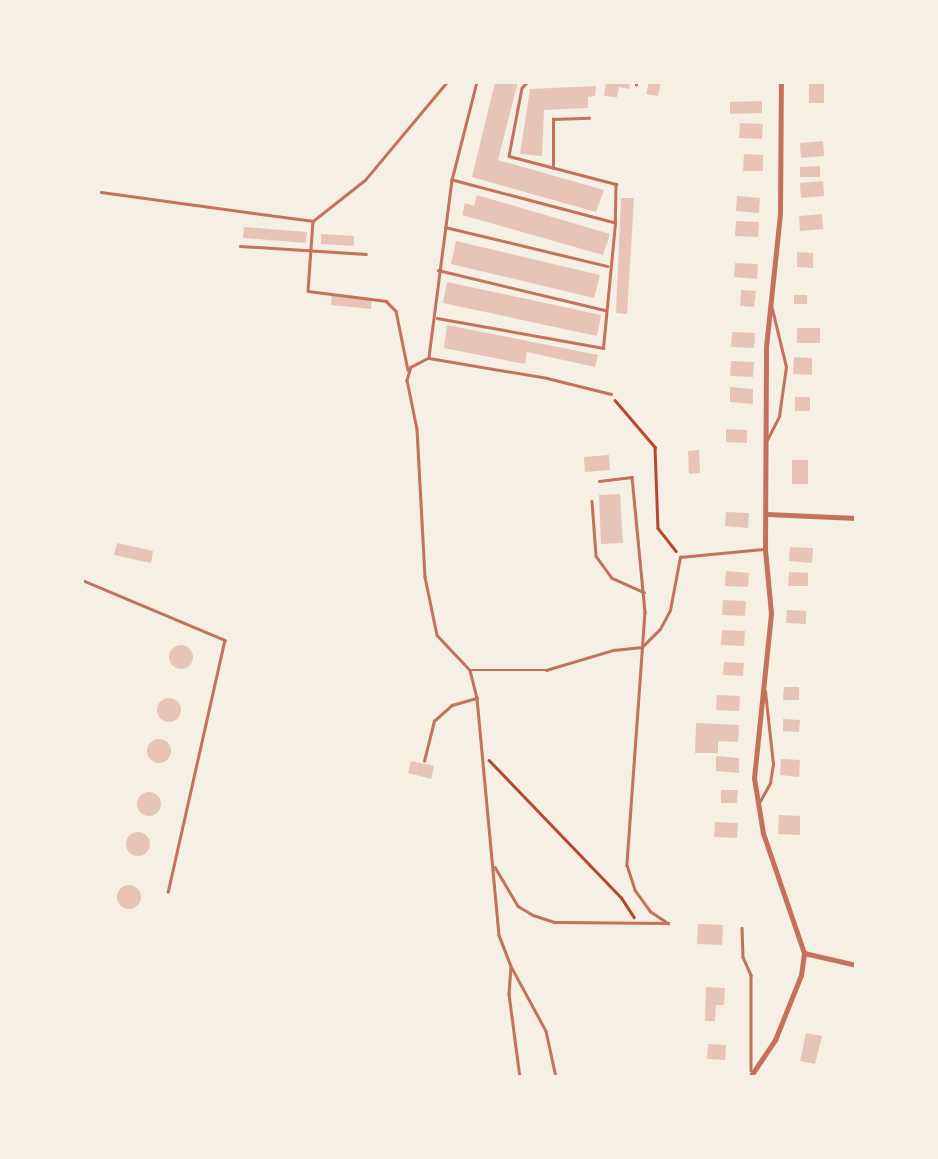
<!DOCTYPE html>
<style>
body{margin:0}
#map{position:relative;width:938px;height:1159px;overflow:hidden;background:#f6efe4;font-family:Montserrat,sans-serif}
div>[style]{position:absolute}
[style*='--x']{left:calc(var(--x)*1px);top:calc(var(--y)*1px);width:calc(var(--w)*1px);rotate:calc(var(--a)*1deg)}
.building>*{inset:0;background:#e6c5b7}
.round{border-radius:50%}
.path>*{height:2.5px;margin:-1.25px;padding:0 1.25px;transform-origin:1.25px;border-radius:1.25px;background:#b5482f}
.service>*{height:2.5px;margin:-1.25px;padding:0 1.25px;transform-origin:1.25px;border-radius:1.25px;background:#c5725c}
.minor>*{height:5px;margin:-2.5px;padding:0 2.5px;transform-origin:2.5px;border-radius:2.5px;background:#c5725c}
span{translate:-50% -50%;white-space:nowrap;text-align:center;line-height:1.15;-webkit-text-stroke:7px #f6efe4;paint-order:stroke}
.frame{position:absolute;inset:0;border:84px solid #f6efe4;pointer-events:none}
</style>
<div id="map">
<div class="building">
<i style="clip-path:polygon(495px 82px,518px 82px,498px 160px,604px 190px,596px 212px,472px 177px)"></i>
<i style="clip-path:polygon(606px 82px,630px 82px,629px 89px,619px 87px,617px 97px,604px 96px)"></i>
<i style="clip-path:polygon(649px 82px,661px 82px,658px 96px,646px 94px)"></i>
<i style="clip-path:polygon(809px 82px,824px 82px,824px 103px,809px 103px)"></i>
<i style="clip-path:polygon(596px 86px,595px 96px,588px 97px,588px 108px,544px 110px,542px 156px,520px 154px,530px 89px)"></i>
<i style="clip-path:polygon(762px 101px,762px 113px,730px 114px,730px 102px)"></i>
<i style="clip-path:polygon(740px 123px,763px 124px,762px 139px,739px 138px)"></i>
<i style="clip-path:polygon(823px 141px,824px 156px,801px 158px,800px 143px)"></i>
<i style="clip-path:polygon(744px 154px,763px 155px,763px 171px,743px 171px)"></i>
<i style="clip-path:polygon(820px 166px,820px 177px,800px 177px,800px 167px)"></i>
<i style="clip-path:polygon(823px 181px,824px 196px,801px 198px,800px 183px)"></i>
<i style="clip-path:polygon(477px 195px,610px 234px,603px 255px,462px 215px,465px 203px,474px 206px)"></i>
<i style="clip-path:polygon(737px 196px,760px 198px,759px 213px,736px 211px)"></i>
<i style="clip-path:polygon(621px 198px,634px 198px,627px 314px,616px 313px)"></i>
<i style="clip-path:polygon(822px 214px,823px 229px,800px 231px,799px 216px)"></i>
<i style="clip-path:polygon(736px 221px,759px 222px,758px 237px,735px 236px)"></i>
<i style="clip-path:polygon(244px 227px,307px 232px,306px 243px,243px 238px)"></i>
<i style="clip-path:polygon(321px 234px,354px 236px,354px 246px,321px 244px)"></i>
<i style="clip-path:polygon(456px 241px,600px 275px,594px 298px,451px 264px)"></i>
<i style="clip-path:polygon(797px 252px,813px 253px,813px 268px,797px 267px)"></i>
<i style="clip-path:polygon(735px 263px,758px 264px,757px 279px,734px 277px)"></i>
<i style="clip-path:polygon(447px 282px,601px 315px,597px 336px,443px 303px)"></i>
<i style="clip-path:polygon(741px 290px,756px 291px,754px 307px,740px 306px)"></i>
<i style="clip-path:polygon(332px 294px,372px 298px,371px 309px,331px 305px)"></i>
<i style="clip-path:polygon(794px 295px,807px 295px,807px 304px,794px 304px)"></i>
<i style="clip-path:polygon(447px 325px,598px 355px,595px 367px,527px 352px,525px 364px,444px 348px)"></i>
<i style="clip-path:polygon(797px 328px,820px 328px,820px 343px,797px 343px)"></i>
<i style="clip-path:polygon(732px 332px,755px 333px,754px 348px,731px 347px)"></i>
<i style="clip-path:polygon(794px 357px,812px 358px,812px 375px,793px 374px)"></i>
<i style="clip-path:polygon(731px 361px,754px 362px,753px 377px,730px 376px)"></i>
<i style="clip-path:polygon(730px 387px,753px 389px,753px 404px,730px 402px)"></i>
<i style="clip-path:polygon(795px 397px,810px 397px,810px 411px,795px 411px)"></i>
<i style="clip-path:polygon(726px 429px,747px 430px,747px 443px,726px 442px)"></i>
<i style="clip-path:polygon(699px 450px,700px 473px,689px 474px,688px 451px)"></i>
<i style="clip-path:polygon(609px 455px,610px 470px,585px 472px,584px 457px)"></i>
<i style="clip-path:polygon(792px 460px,808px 460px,808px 484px,792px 484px)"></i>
<i style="clip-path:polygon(620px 494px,623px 543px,601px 544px,599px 495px)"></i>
<i style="clip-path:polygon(726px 512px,749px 513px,748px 528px,725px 526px)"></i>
<i style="clip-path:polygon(117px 543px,153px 551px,151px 563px,114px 555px)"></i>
<i style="clip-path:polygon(790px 547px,813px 548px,812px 563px,789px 561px)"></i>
<i style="clip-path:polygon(726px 571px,749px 573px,748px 587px,725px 586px)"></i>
<i style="clip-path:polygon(789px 572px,808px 573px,808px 586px,788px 586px)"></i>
<i style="clip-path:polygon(723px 600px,746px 601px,745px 616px,722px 615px)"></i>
<i style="clip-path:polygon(787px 610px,806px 611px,806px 624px,786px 623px)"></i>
<i style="clip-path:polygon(722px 630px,745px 631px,744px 646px,721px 645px)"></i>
<i class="round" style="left:169px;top:645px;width:24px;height:24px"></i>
<i style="clip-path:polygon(724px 662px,744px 663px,743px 676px,723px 675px)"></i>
<i style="clip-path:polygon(784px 687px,799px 687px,799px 700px,783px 700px)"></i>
<i style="clip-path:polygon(717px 695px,740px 696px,739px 711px,716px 710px)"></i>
<i class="round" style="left:157px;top:698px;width:24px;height:24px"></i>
<i style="clip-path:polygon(783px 719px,800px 720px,799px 732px,783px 731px)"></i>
<i style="clip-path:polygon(696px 723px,739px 725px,738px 742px,718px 741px,718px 753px,695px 753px)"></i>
<i class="round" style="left:147px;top:739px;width:24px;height:24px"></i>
<i style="clip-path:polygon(716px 756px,739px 758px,739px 773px,716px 771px)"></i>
<i style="clip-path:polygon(781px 759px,800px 760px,799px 777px,780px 775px)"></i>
<i style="clip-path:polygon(411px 761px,434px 766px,431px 779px,408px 773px)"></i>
<i style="clip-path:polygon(721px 790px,738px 790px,737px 803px,721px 803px)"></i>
<i class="round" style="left:137px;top:792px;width:24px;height:24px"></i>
<i style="clip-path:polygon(779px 815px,800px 816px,800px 835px,778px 834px)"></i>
<i style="clip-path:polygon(715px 822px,738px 823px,737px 838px,714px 837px)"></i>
<i class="round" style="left:126px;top:832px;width:24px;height:24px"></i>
<i class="round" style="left:117px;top:885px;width:24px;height:24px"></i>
<i style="clip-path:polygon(698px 924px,723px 925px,722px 945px,697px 944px)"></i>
<i style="clip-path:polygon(706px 987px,725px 988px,724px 1005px,716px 1005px,715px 1021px,705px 1021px)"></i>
<i style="clip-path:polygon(806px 1033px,822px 1036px,815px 1064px,800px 1061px)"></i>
<i style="clip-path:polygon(708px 1044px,726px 1045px,725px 1060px,707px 1059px)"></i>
</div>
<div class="path">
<i style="--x:615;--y:400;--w:62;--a:49.6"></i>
<i style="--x:655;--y:447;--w:81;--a:87.9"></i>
<i style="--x:658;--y:528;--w:29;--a:52"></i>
<i style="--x:489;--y:760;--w:190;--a:46.1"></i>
<i style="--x:621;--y:897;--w:24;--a:57"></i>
</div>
<div class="service">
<i style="--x:477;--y:82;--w:101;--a:104.3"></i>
<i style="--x:452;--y:180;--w:179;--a:97.4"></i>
<i style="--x:429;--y:358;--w:20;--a:153"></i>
<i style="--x:411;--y:367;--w:14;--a:107"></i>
<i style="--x:407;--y:380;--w:50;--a:78.5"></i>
<i style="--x:417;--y:429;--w:148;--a:86.9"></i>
<i style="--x:425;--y:577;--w:59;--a:78.3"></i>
<i style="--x:437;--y:635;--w:48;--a:46.7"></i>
<i style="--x:470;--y:670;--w:29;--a:76"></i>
<i style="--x:477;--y:698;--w:238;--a:84.7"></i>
<i style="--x:499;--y:935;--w:33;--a:69"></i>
<i style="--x:511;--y:966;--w:28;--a:94"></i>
<i style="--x:509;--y:994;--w:84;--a:82.5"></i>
<i style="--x:528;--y:82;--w:8;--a:135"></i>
<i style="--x:522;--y:88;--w:69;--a:100.8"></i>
<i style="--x:509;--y:156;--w:111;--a:14.7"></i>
<i style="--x:616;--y:184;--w:39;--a:91"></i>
<i style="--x:636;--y:85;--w:3;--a:-90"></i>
<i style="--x:553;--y:168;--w:49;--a:-90"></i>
<i style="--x:553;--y:119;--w:36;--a:-2"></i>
<i style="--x:101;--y:192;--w:214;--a:7.8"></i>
<i style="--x:313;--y:221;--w:66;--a:-38.3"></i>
<i style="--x:365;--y:180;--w:128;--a:-50.1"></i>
<i style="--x:313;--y:221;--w:70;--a:94.1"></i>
<i style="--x:308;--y:291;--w:79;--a:7.3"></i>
<i style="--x:386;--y:301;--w:14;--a:45"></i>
<i style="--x:396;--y:311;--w:60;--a:78.5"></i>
<i style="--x:445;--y:227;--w:167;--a:13.5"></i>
<i style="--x:240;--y:246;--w:126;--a:3.6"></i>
<i style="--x:438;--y:270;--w:172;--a:13.5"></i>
<i style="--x:437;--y:318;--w:169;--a:10.2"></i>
<i style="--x:603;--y:348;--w:126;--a:-84.5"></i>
<i style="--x:615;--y:223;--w:169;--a:-165.2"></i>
<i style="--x:429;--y:358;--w:120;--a:9.6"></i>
<i style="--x:547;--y:378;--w:66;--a:14"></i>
<i style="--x:767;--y:440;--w:27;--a:-63"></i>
<i style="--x:779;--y:416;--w:49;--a:-81.9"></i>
<i style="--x:786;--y:367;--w:60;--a:-103.6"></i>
<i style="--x:599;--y:481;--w:33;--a:-7"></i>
<i style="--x:632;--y:477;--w:136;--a:84.5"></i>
<i style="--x:645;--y:612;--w:254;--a:94.1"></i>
<i style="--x:627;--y:865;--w:26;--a:72"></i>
<i style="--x:635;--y:890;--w:26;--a:54"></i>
<i style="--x:650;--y:911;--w:22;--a:34"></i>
<i style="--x:592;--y:501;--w:55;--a:85.8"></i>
<i style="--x:596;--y:556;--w:27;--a:54"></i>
<i style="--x:612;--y:578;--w:35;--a:24"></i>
<i style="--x:82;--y:580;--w:155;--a:22.8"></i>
<i style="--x:225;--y:640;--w:258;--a:102.7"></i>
<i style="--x:470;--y:670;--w:76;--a:0"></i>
<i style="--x:546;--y:670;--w:70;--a:-16.6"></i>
<i style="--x:613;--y:650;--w:29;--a:-6"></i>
<i style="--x:642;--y:647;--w:25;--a:-45"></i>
<i style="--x:660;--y:629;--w:21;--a:-62"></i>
<i style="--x:670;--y:610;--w:54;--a:-79.3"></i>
<i style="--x:680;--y:557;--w:83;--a:-5.5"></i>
<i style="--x:424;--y:761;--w:41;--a:-76"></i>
<i style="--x:434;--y:721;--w:24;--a:-42"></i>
<i style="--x:452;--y:705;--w:26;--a:-16"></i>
<i style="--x:759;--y:803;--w:23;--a:-61"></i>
<i style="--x:770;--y:783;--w:19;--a:-81"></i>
<i style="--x:773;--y:764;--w:73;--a:-96.3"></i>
<i style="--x:495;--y:867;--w:45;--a:59.5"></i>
<i style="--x:518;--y:906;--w:17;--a:31"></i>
<i style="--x:533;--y:915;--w:23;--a:18"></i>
<i style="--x:555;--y:922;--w:113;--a:0.5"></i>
<i style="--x:742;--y:928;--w:29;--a:88"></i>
<i style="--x:743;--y:957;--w:20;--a:66"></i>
<i style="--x:751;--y:975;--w:95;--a:90"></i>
<i style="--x:512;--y:968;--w:72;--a:61.6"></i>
<i style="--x:546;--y:1031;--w:47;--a:77.7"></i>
</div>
<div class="minor">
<i style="--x:767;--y:514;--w:89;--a:2.6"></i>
<i style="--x:804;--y:953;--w:53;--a:13"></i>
<i style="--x:750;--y:1077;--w:45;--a:-56"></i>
<i style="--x:775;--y:1040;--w:70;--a:-68.2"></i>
<i style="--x:801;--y:975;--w:22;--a:-82"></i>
<i style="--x:804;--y:953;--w:127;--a:-108.9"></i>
<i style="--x:763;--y:833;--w:56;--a:-99.3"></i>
<i style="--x:754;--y:778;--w:166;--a:-84.1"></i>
<i style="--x:771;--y:613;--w:64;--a:-95.4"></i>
<i style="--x:765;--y:549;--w:202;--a:-89.7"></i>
<i style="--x:766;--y:347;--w:135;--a:-84"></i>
<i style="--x:780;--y:213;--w:131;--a:-89.6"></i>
</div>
<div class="frame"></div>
</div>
